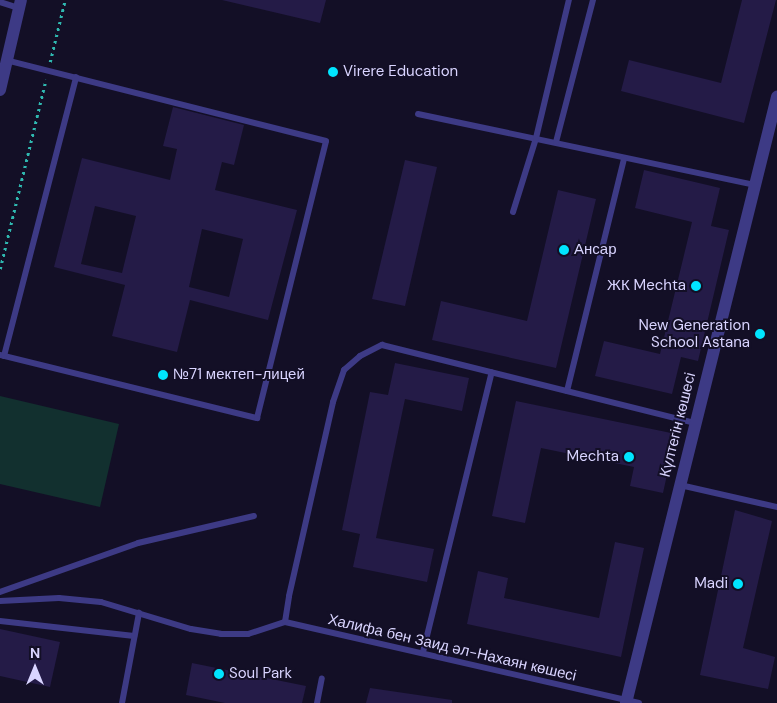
<!DOCTYPE html>
<meta charset="utf-8">
<style>
body{margin:0}
#map{position:relative;width:777px;height:703px;overflow:hidden;background:#130f26;font-family:"DM Sans",sans-serif}
div>[style]{position:absolute}
[style*='--x']{left:calc(var(--x)*1px);top:calc(var(--y)*1px);width:calc(var(--w)*1px);rotate:calc(var(--a)*1deg)}
.green>*{inset:0;background:#12302f}
.building>*{inset:0;background:#241b47}
.path>*{height:2.5px;margin-top:-1.25px;transform-origin:0;background:repeating-linear-gradient(90deg,#2fb8b0 0 2.5px,transparent 0 6.5px)}
.lane>*{height:6px;margin:-3px;padding:0 3px;transform-origin:3px;border-radius:3px;background:#3d3a85}
.street>*{height:12px;margin:-6px;padding:0 6px;transform-origin:6px;border-radius:6px;background:#3d3a85}
.dots>*{width:14px;height:14px;translate:-50% -50%;box-sizing:border-box;border:2px solid #130f26;border-radius:50%}
span{translate:-50% -50%;white-space:nowrap;text-align:center;line-height:1.15;-webkit-text-stroke:4px #130f26;paint-order:stroke}
.poi-label{font-size:15px;color:#d9d4ff}
.left{translate:0 -50%;text-align:left}
.right{translate:-100% -50%;text-align:right}
.street-label{font-size:15px;color:#d9d4ff}
.north{position:absolute;left:10px;top:643px;width:50px;height:50px;-webkit-text-stroke:4px #130f26;paint-order:stroke;rotate:0deg;font-size:14px;font-weight:700;line-height:20px;text-align:center;color:#d9d4ff}
.north::after{content:'';display:block;margin:auto;width:18px;height:22px;background:#d9d4ff;clip-path:polygon(50% 0,100% 100%,50% 72%,0 100%)}
</style>
<div id="map">
<div class="green">
<i style="clip-path:polygon(0 396px,119px 424px,100px 507px,0 484px)"></i>
</div>
<div class="building">
<i style="clip-path:polygon(222px 0,326px 0,320px 23px)"></i>
<i style="clip-path:polygon(742px 0,776px 0,744px 123px,621px 91px,629px 60px,721px 83px)"></i>
<i style="clip-path:polygon(evenodd,173px 107px,244px 125px,234px 165px,222px 162px,215px 190px,297px 210px,268px 320px,190px 300px,177px 352px,112px 336px,125px 285px,54px 267px,82px 158px,170px 180px,177px 149px,163px 146px,173px 107px,95px 206px,136px 216px,122px 273px,81px 264px,95px 206px,173px 107px,202px 229px,243px 239px,229px 297px,189px 287px,202px 229px)"></i>
<i style="clip-path:polygon(405px 160px,437px 167px,405px 306px,372px 299px)"></i>
<i style="clip-path:polygon(644px 170px,720px 188px,711px 226px,729px 230px,698px 361px,681px 357px,672px 394px,595px 376px,604px 341px,660px 354px,692px 222px,635px 208px)"></i>
<i style="clip-path:polygon(558px 190px,596px 199px,556px 368px,432px 340px,441px 301px,527px 321px)"></i>
<i style="clip-path:polygon(395px 363px,469px 378px,462px 411px,405px 399px,376px 538px,434px 549px,427px 582px,353px 567px,360px 534px,342px 530px,370px 392px,388px 395px)"></i>
<i style="clip-path:polygon(516px 401px,676px 434px,663px 493px,630px 486px,634px 467px,541px 448px,525px 523px,492px 516px)"></i>
<i style="clip-path:polygon(735px 510px,772px 521px,743px 648px,775px 657px,768px 689px,700px 675px)"></i>
<i style="clip-path:polygon(615px 542px,644px 548px,621px 657px,467px 624px,478px 571px,508px 578px,504px 598px,599px 618px)"></i>
<i style="clip-path:polygon(0 629px,60px 642px,50px 687px,0 676px)"></i>
<i style="clip-path:polygon(192px 663px,306px 686px,302px 703px,225px 703px,186px 695px)"></i>
<i style="clip-path:polygon(370px 688px,452px 700px,452px 703px,366px 703px)"></i>
</div>
<div class="path">
<i style="--x:50;--y:62;--w:64;--a:-76.4"></i>
<i style="--x:0;--y:269;--w:195;--a:-76.4"></i>
</div>
<div class="lane">
<i style="--x:0;--y:2;--w:20;--a:18"></i>
<i style="--x:418;--y:114;--w:345;--a:11.9"></i>
<i style="--x:556;--y:142;--w:147;--a:-75.4"></i>
<i style="--x:513;--y:212;--w:77;--a:-72.7"></i>
<i style="--x:536;--y:138;--w:142;--a:-76.6"></i>
<i style="--x:0;--y:355;--w:265;--a:13.8"></i>
<i style="--x:257;--y:418;--w:285;--a:-76"></i>
<i style="--x:326;--y:141;--w:329;--a:-165.8"></i>
<i style="--x:4;--y:356;--w:288;--a:-75.5"></i>
<i style="--x:567;--y:391;--w:239;--a:-76.2"></i>
<i style="--x:680;--y:485;--w:99;--a:12.8"></i>
<i style="--x:0;--y:592;--w:146;--a:-19.5"></i>
<i style="--x:138;--y:543;--w:119;--a:-13.1"></i>
<i style="--x:0;--y:601;--w:59;--a:-2.9"></i>
<i style="--x:59;--y:598;--w:42;--a:5.4"></i>
<i style="--x:101;--y:602;--w:94;--a:16.7"></i>
<i style="--x:191;--y:629;--w:30;--a:9"></i>
<i style="--x:221;--y:634;--w:27;--a:0"></i>
<i style="--x:248;--y:634;--w:39;--a:-18"></i>
<i style="--x:0;--y:621;--w:135;--a:6.4"></i>
<i style="--x:423;--y:652;--w:288;--a:-76.2"></i>
<i style="--x:122;--y:703;--w:92;--a:-79.3"></i>
<i style="--x:317;--y:703;--w:25;--a:-79"></i>
<i style="--x:639;--y:703;--w:363;--a:-167.1"></i>
<i style="--x:285;--y:622;--w:26;--a:-81"></i>
<i style="--x:289;--y:596;--w:199;--a:-77.2"></i>
<i style="--x:333;--y:402;--w:34;--a:-71"></i>
<i style="--x:344;--y:370;--w:21;--a:-41"></i>
<i style="--x:360;--y:356;--w:25;--a:-27"></i>
<i style="--x:382;--y:345;--w:323;--a:14"></i>
</div>
<div class="street">
<i style="--x:0;--y:90;--w:92;--a:-76.9"></i>
<i style="--x:626;--y:703;--w:625;--a:-76.01"></i>
</div>
<div class="dots">
<i style="left:333px;top:72px;background:#00e5ff"></i>
<i style="left:564px;top:250px;background:#00e5ff"></i>
<i style="left:696px;top:286px;background:#00e5ff"></i>
<i style="left:760px;top:334px;background:#00e5ff"></i>
<i style="left:163px;top:375px;background:#00e5ff"></i>
<i style="left:629px;top:457px;background:#00e5ff"></i>
<i style="left:738px;top:584px;background:#00e5ff"></i>
<i style="left:219px;top:674px;background:#00e5ff"></i>
</div>
<div class="poi-label">
<span class="left" style="left:343px;top:72px">Virere Education</span>
<span class="left" style="left:574px;top:250px">Ансар</span>
<span class="right" style="left:686px;top:286px">ЖК Mechta</span>
<span class="right" style="left:750px;top:334px">New Generation<br>School Astana</span>
<span class="left" style="left:173px;top:375px">№71 мектеп-лицей</span>
<span class="right" style="left:619px;top:457px">Mechta</span>
<span class="right" style="left:728px;top:584px">Madi</span>
<span class="left" style="left:229px;top:674px">Soul Park</span>
</div>
<div class="street-label">
<span style="left:678px;top:425px;rotate:-76deg">Күлтегін көшесі</span>
<span style="left:452px;top:648px;rotate:13deg">Халифа бен Заид әл-Нахаян көшесі</span>
</div>
<div class="north">N</div>
</div>
